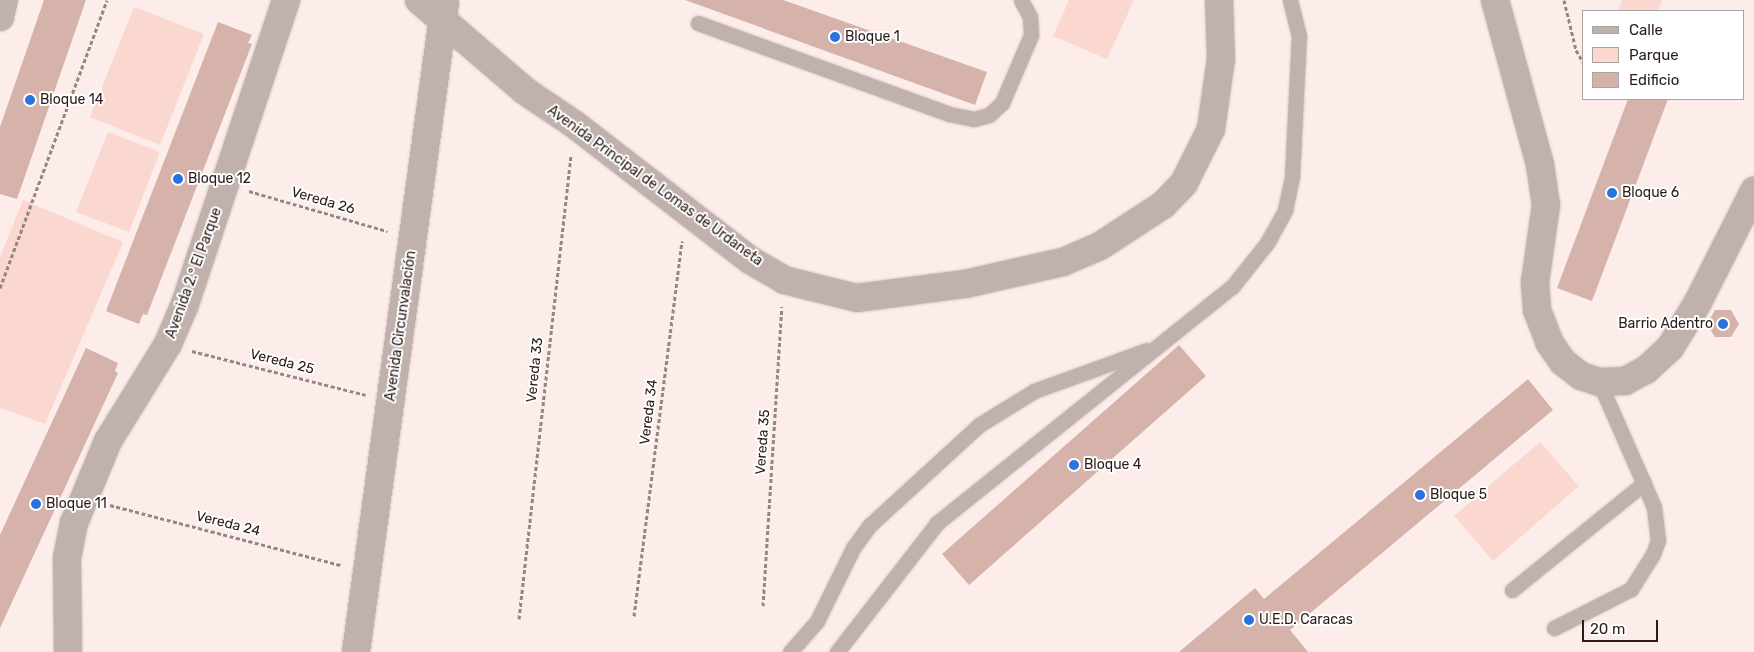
<!DOCTYPE html>
<meta charset="utf-8">
<style>
body{margin:0}
#map{position:relative;width:1754px;height:652px;overflow:hidden;background:#fcedea;font-family:Rubik,sans-serif}
div>[style]{position:absolute}
[style*='--x']{left:calc(var(--x)*1px);top:calc(var(--y)*1px);width:calc(var(--w)*1px);rotate:calc(var(--a)*1deg)}
.green>*{inset:0;background:#fad7cf}
.building>*{inset:0;background:#d5b2aa}
.path>*{height:3px;margin-top:-1.5px;transform-origin:0;background:repeating-linear-gradient(90deg,#948683 0 4px,transparent 0 6.5px)}
.roads{filter:drop-shadow(0 0 1px #d6c7c4) drop-shadow(0 0 1px #d6c7c4)}
.service>*{height:15px;margin:-7.5px;padding:0 7.5px;transform-origin:7.5px;border-radius:7.5px;background:#c1b1ad}
.minor>*{height:28px;margin:-14px;padding:0 14px;transform-origin:14px;border-radius:14px;background:#c1b1ad}
.dots>*{width:14px;height:14px;translate:-50% -50%;box-sizing:border-box;border:2px solid #fff;border-radius:50%}
span{translate:-50% -50%;white-space:nowrap;text-align:center;line-height:1.15;-webkit-text-stroke:4px #fff;paint-order:stroke}
.poi-label{font-size:14px;color:#291c19}
.left{translate:0 -50%;text-align:left}
.right{translate:-100% -50%;text-align:right}
.street-label{font-size:14px;color:#291c19}
.legend{position:absolute;left:1582px;top:10px;width:162px;height:90px;box-sizing:border-box;background:#fff;border:1px solid #a9a4a3;margin:0;padding:6px 9px;list-style:none;font-size:15px;color:#291c19}
.legend li{display:flex;align-items:center;gap:10px;height:25px}
.legend b{width:25px;border:1px solid #a9a4a3}
.scale{position:absolute;left:1582px;top:620px;width:76px;height:22px;box-sizing:border-box;border:2px solid #291c19;border-top:0;padding-left:6px;font-size:15px;line-height:18px;white-space:nowrap;color:#291c19;-webkit-text-stroke:4px #fff;paint-order:stroke}
</style>
<div id="map">
<div class="green">
<i style="clip-path:polygon(1069px 0,1134px 0,1107px 59px,1053px 36px)"></i>
<i style="clip-path:polygon(1622px 0,1662px 0,1658px 11px,1618px 11px)"></i>
<i style="clip-path:polygon(134px 7px,204px 34px,160px 145px,90px 117px)"></i>
<i style="clip-path:polygon(108px 132px,160px 152px,129px 232px,76px 212px)"></i>
<i style="clip-path:polygon(23px 200px,123px 242px,45px 424px,0 408px,0 257px)"></i>
<i style="clip-path:polygon(1540px 442px,1579px 486px,1493px 561px,1454px 516px)"></i>
</div>
<div class="building">
<i style="clip-path:polygon(44px 0,86px 0,17px 199px,0 194px,0 127px)"></i>
<i style="clip-path:polygon(685px 0,783px 0,987px 72px,975px 105px)"></i>
<i style="clip-path:polygon(218px 22px,252px 35px,248px 43px,252px 44px,147px 315px,143px 314px,139px 324px,106px 311px)"></i>
<i style="clip-path:polygon(1628px 99px,1668px 99px,1592px 301px,1557px 288px)"></i>
<i style="clip-path:polygon(1715px 310px,1731px 310px,1739px 324px,1731px 337px,1715px 337px,1707px 324px)"></i>
<i style="clip-path:polygon(1179px 345px,1206px 376px,969px 585px,942px 554px)"></i>
<i style="clip-path:polygon(86px 348px,118px 363px,115px 371px,118px 373px,0 628px,0 535px)"></i>
<i style="clip-path:polygon(1528px 379px,1553px 410px,1290px 630px,1308px 652px,1179px 652px,1255px 588px,1264px 599px)"></i>
</div>
<div class="path">
<i style="--x:1564;--y:0;--w:51;--a:76.5"></i>
<i style="--x:1576;--y:50;--w:14;--a:60"></i>
<i style="--x:249;--y:191;--w:144;--a:16.2"></i>
<i style="--x:0;--y:288;--w:307;--a:-69.6"></i>
<i style="--x:192;--y:351;--w:179;--a:14.2"></i>
<i style="--x:110;--y:505;--w:239;--a:14.6"></i>
<i style="--x:763;--y:606;--w:300;--a:-86.4"></i>
<i style="--x:634;--y:616;--w:378;--a:-82.7"></i>
<i style="--x:519;--y:619;--w:468;--a:-83.6"></i>
</div>
<div class="roads">
<div class="service">
<i style="--x:698;--y:23;--w:267;--a:19.9"></i>
<i style="--x:949;--y:114;--w:25;--a:11"></i>
<i style="--x:974;--y:119;--w:16;--a:-15"></i>
<i style="--x:989;--y:115;--w:18;--a:-43"></i>
<i style="--x:1002;--y:103;--w:74;--a:-66.9"></i>
<i style="--x:1031;--y:35;--w:18;--a:-93"></i>
<i style="--x:1030;--y:17;--w:19;--a:-118"></i>
<i style="--x:1512;--y:590;--w:170;--a:-39"></i>
<i style="--x:1554;--y:628;--w:86;--a:-26.9"></i>
<i style="--x:1631;--y:589;--w:41;--a:-57.8"></i>
<i style="--x:1653;--y:554;--w:15;--a:-70"></i>
<i style="--x:1658;--y:540;--w:33;--a:-97"></i>
<i style="--x:1654;--y:507;--w:137;--a:-113.7"></i>
<i style="--x:790;--y:652;--w:41;--a:-48.9"></i>
<i style="--x:817;--y:621;--w:81;--a:-63.7"></i>
<i style="--x:853;--y:548;--w:29;--a:-54"></i>
<i style="--x:870;--y:525;--w:148;--a:-42.5"></i>
<i style="--x:979;--y:425;--w:65;--a:-31.7"></i>
<i style="--x:1034;--y:391;--w:120;--a:-19.9"></i>
<i style="--x:837;--y:652;--w:163;--a:-52.2"></i>
<i style="--x:937;--y:523;--w:378;--a:-38.7"></i>
<i style="--x:1232;--y:287;--w:56;--a:-51.5"></i>
<i style="--x:1267;--y:243;--w:38;--a:-61"></i>
<i style="--x:1285;--y:210;--w:34;--a:-78"></i>
<i style="--x:1292;--y:177;--w:141;--a:-87.2"></i>
<i style="--x:1299;--y:36;--w:37;--a:-104"></i>
</div>
<div class="minor">
<i style="--x:419;--y:0;--w:140;--a:40.6"></i>
<i style="--x:525;--y:91;--w:59;--a:34"></i>
<i style="--x:574;--y:124;--w:222;--a:37.7"></i>
<i style="--x:750;--y:260;--w:39;--a:30"></i>
<i style="--x:784;--y:280;--w:75;--a:13.9"></i>
<i style="--x:857;--y:298;--w:109;--a:-7.4"></i>
<i style="--x:965;--y:284;--w:100;--a:-12.7"></i>
<i style="--x:1063;--y:262;--w:40;--a:-23.4"></i>
<i style="--x:1100;--y:246;--w:75;--a:-33.1"></i>
<i style="--x:1163;--y:205;--w:30;--a:-46"></i>
<i style="--x:1184;--y:183;--w:60;--a:-63.4"></i>
<i style="--x:1211;--y:129;--w:71;--a:-81.9"></i>
<i style="--x:1221;--y:59;--w:59;--a:-91.9"></i>
<i style="--x:1495;--y:0;--w:171;--a:74.7"></i>
<i style="--x:1540;--y:165;--w:40;--a:81.5"></i>
<i style="--x:1546;--y:205;--w:78;--a:98.1"></i>
<i style="--x:1535;--y:282;--w:28;--a:86"></i>
<i style="--x:1537;--y:310;--w:34;--a:69"></i>
<i style="--x:1549;--y:342;--w:24;--a:55"></i>
<i style="--x:1563;--y:362;--w:23;--a:38"></i>
<i style="--x:1581;--y:376;--w:19;--a:18"></i>
<i style="--x:1599;--y:382;--w:26;--a:-2"></i>
<i style="--x:1625;--y:381;--w:24;--a:-28"></i>
<i style="--x:1646;--y:370;--w:33;--a:-43"></i>
<i style="--x:1670;--y:348;--w:52;--a:-58.5"></i>
<i style="--x:1697;--y:304;--w:127;--a:-63.2"></i>
<i style="--x:0;--y:17;--w:17;--a:-77"></i>
<i style="--x:68;--y:652;--w:94;--a:-90.6"></i>
<i style="--x:67;--y:558;--w:36;--a:-79"></i>
<i style="--x:74;--y:523;--w:89;--a:-67.5"></i>
<i style="--x:108;--y:441;--w:114;--a:-58.3"></i>
<i style="--x:168;--y:344;--w:43;--a:-67"></i>
<i style="--x:185;--y:304;--w:320;--a:-71.6"></i>
<i style="--x:356;--y:652;--w:656;--a:-82.2"></i>
</div>
</div>
<div class="dots">
<i style="left:835px;top:37px;background:#2a72de"></i>
<i style="left:30px;top:100px;background:#2a72de"></i>
<i style="left:178px;top:179px;background:#2a72de"></i>
<i style="left:1612px;top:193px;background:#2a72de"></i>
<i style="left:1723px;top:324px;background:#2a72de"></i>
<i style="left:1074px;top:465px;background:#2a72de"></i>
<i style="left:1420px;top:495px;background:#2a72de"></i>
<i style="left:36px;top:504px;background:#2a72de"></i>
<i style="left:1249px;top:620px;background:#2a72de"></i>
</div>
<div class="poi-label">
<span class="left" style="left:845px;top:37px">Bloque 1</span>
<span class="left" style="left:40px;top:100px">Bloque 14</span>
<span class="left" style="left:188px;top:179px">Bloque 12</span>
<span class="left" style="left:1622px;top:193px">Bloque 6</span>
<span class="right" style="left:1713px;top:324px">Barrio Adentro</span>
<span class="left" style="left:1084px;top:465px">Bloque 4</span>
<span class="left" style="left:1430px;top:495px">Bloque 5</span>
<span class="left" style="left:46px;top:504px">Bloque 11</span>
<span class="left" style="left:1259px;top:620px">U.E.D. Caracas</span>
</div>
<div class="street-label">
<span style="left:655px;top:186px;rotate:36deg">Avenida Principal de Lomas de Urdaneta</span>
<span style="left:323px;top:201px;rotate:16deg">Vereda 26</span>
<span style="left:194px;top:273px;rotate:-70deg">Avenida 2.° El Parque</span>
<span style="left:401px;top:326px;rotate:-82deg">Avenida Circunvalación</span>
<span style="left:282px;top:362px;rotate:14deg">Vereda 25</span>
<span style="left:535px;top:370px;rotate:-84deg">Vereda 33</span>
<span style="left:649px;top:412px;rotate:-83deg">Vereda 34</span>
<span style="left:763px;top:442px;rotate:-86deg">Vereda 35</span>
<span style="left:228px;top:524px;rotate:14deg">Vereda 24</span>
</div>
<ul class="legend">
<li><b style="height:6px;background:#c1b1ad"></b>Calle</li>
<li><b style="height:14px;background:#fad7cf"></b>Parque</li>
<li><b style="height:14px;background:#d5b2aa"></b>Edificio</li>
</ul>
<div class="scale">20 m</div>
</div>
